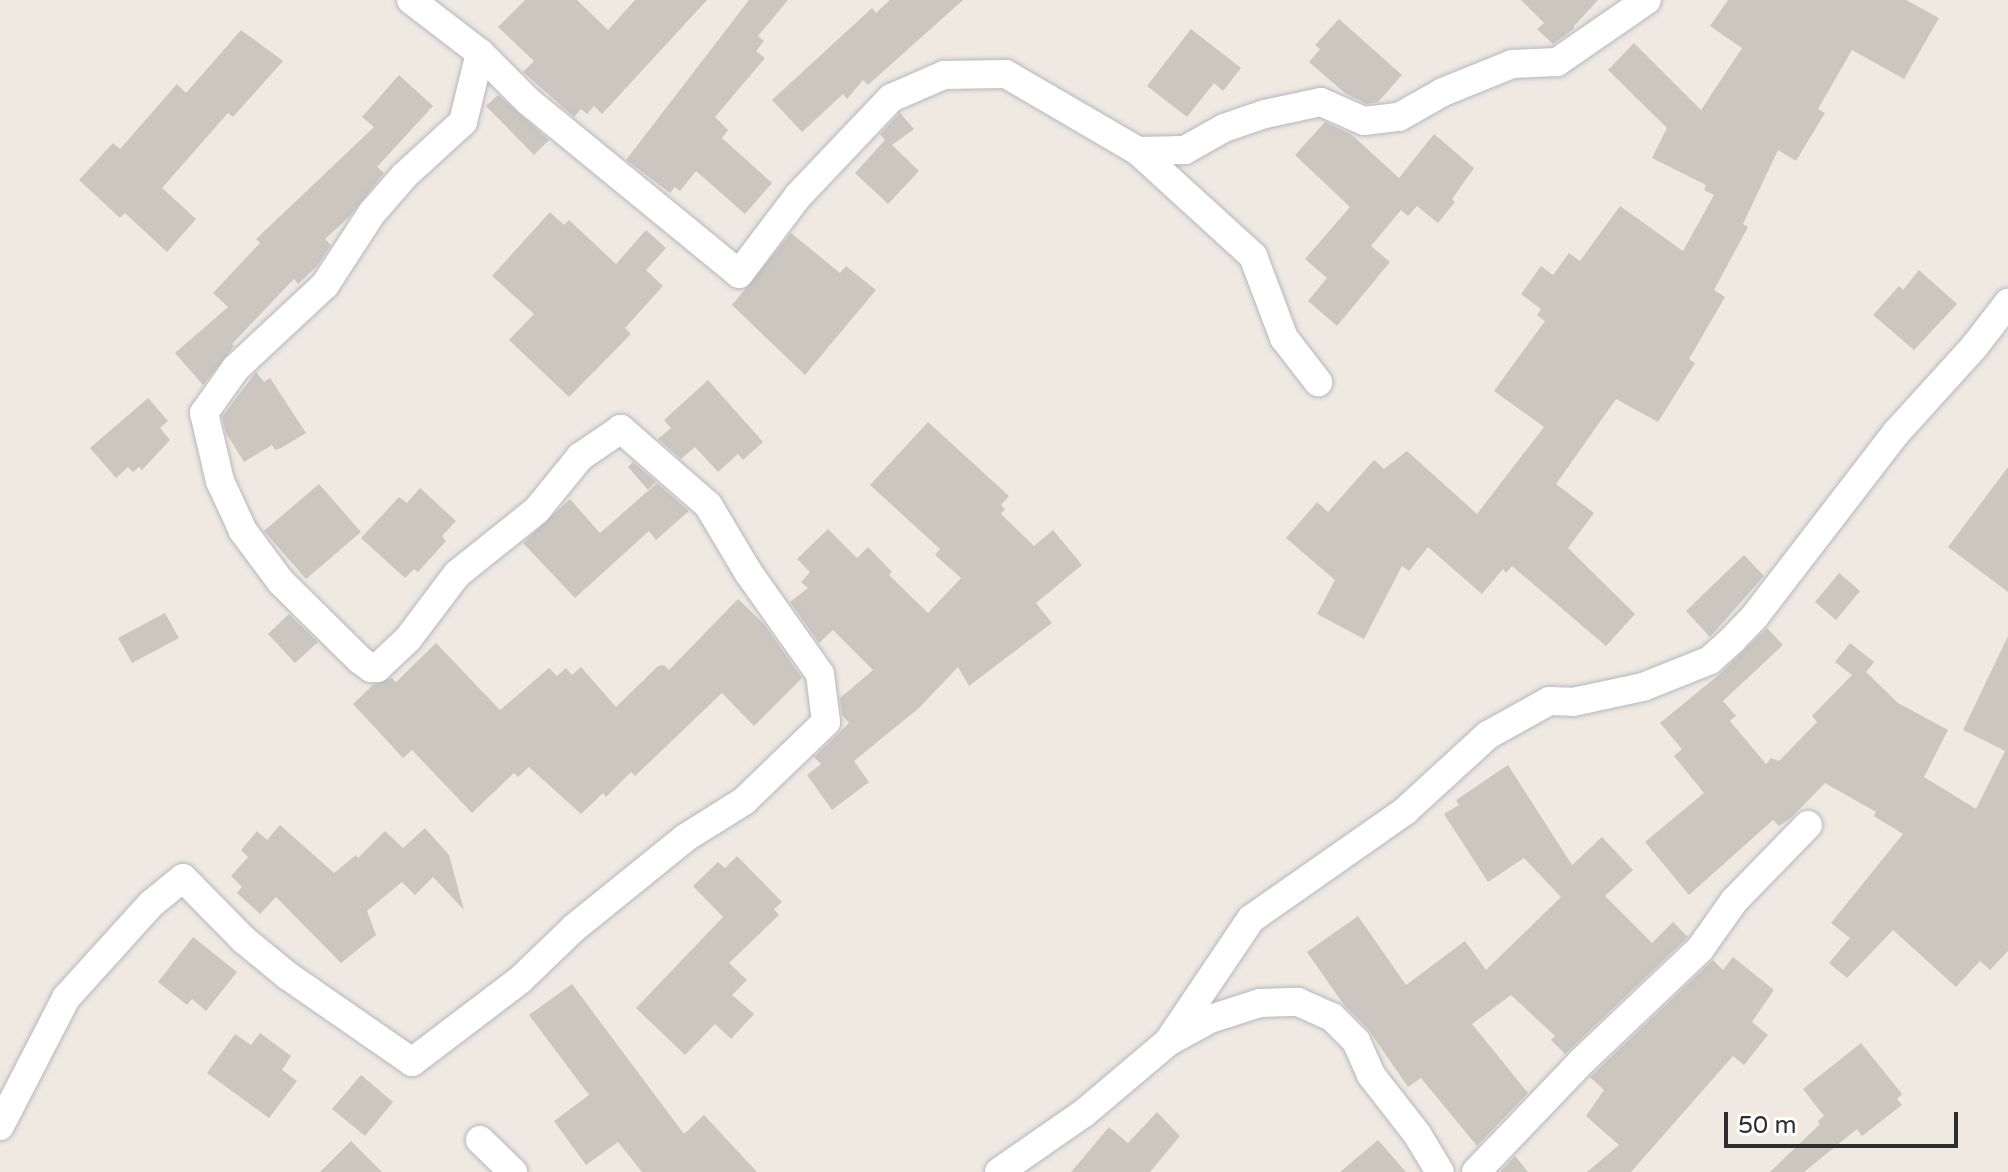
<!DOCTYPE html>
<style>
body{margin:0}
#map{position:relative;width:2008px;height:1172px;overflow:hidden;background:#efe9e1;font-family:"Varela Round",sans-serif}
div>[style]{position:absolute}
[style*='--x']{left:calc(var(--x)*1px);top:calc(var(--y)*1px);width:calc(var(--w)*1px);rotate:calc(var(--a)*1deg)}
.building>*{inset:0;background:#cbc7bf}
.roads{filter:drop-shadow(0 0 2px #b4b7c1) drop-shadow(0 0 2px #b4b7c1)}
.minor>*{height:28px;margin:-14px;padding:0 14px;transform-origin:14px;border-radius:14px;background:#fff}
span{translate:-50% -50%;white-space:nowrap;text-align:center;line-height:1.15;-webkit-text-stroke:6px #fff;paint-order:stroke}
.scale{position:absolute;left:1724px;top:1112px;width:234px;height:36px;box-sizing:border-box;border:4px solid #2e2e2e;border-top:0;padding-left:10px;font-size:24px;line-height:28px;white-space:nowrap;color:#2e2e2e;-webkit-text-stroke:6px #fff;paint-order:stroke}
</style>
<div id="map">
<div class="building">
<i style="clip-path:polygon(525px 0,577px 0,608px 30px,635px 0,707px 0,602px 114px,594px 106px,587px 114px,581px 109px,574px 117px,523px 72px,534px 61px,498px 27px)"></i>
<i style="clip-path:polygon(749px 0,788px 0,758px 36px,764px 41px,756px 51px,765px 58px,715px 117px,728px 130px,722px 138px,772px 183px,745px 214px,696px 171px,680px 191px,675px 187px,670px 193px,626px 160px)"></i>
<i style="clip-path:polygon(890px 0,963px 0,868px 85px,863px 80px,847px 99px,843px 94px,802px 132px,772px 100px,872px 8px,876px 13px)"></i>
<i style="clip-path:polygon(1521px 0,1598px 0,1574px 26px,1574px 29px,1553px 44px,1537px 29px,1544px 23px)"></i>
<i style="clip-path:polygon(1728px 0,1906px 0,1939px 18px,1904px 79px,1852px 50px,1818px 109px,1825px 113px,1796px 161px,1778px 150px,1743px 224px,1748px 227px,1714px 290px,1725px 297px,1689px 359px,1695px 363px,1658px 422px,1616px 399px,1556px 484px,1594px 513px,1568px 548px,1635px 614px,1606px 646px,1512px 566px,1506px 573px,1503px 569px,1482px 594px,1428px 547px,1409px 571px,1402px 566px,1364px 639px,1317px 614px,1335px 580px,1286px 538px,1317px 502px,1328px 512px,1374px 460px,1384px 469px,1407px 451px,1477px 514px,1544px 427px,1494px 391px,1545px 321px,1537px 315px,1541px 309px,1521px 294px,1541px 266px,1553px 275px,1569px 253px,1580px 261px,1620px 206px,1683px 251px,1714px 195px,1704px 190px,1706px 185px,1652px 158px,1667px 128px,1608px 70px,1634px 43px,1701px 110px,1742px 48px,1710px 26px)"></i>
<i style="clip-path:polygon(1339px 19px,1402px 75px,1378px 102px,1367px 104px,1346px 94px,1309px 62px,1320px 49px,1315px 45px)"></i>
<i style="clip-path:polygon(1191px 29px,1241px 68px,1223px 91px,1214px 83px,1187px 117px,1147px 86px)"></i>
<i style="clip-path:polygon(241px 30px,283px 61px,233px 117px,228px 113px,162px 188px,196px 219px,167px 252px,125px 213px,120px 218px,79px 180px,113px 143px,120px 149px,177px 84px,186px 93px)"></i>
<i style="clip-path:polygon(399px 75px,433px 106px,377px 167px,384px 173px,349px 217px,325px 239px,331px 245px,317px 266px,298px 284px,294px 279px,232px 344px,234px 346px,203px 385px,175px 353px,228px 307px,213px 293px,260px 243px,256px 239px,374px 127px,362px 117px)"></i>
<i style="clip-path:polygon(498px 95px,549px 140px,534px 155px,486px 106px)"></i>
<i style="clip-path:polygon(900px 113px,914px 129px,892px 145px,919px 171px,888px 204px,855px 173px,885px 140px,880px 134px)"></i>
<i style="clip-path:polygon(1325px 122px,1351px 134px,1399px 178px,1434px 134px,1474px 168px,1452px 199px,1455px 202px,1438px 223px,1417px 206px,1408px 216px,1401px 210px,1371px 246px,1390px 262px,1337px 326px,1308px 301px,1327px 278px,1305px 259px,1350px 207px,1295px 155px)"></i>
<i style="clip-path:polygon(550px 212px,564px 225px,569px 220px,616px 264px,646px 230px,666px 248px,646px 270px,663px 286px,625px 328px,631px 334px,569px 397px,509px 340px,534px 314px,492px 276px)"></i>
<i style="clip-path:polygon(791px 233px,840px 273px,846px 266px,876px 290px,805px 375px,732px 305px)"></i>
<i style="clip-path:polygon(1919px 270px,1957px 304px,1914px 350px,1873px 315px,1899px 286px,1903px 290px)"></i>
<i style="clip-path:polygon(256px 372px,264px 382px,270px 378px,306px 433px,281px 448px,275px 450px,272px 445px,244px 462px,226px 433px,222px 417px)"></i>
<i style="clip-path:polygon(708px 380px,763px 442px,743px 460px,738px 454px,718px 472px,695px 447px,681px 459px,658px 439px,671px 428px,664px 420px)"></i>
<i style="clip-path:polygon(148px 398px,168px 421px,160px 428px,170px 440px,142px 470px,139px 467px,133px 472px,128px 467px,116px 478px,90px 448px)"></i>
<i style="clip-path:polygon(928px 422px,1009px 496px,1001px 505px,1005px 509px,1001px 514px,1034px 546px,1053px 530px,1082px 565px,1036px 603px,1052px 623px,969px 686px,958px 667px,919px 708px,854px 761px,869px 782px,832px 810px,807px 775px,821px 764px,814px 757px,849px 723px,842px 715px,840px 698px,873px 670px,833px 630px,819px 643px,790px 602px,808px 588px,801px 582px,810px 572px,797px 559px,828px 529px,857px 558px,868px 547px,892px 572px,889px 575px,928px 613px,961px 578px,935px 555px,940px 549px,870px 485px)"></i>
<i style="clip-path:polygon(633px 462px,656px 482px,648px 490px,628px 467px)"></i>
<i style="clip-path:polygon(2008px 467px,2008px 592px,1948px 547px)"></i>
<i style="clip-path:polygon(657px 483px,689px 511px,656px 540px,649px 531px,575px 598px,523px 543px,570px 499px,600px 533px)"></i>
<i style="clip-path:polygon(319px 484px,361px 532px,306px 579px,264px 531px)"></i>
<i style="clip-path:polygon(420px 488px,456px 521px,442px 536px,446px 541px,418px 572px,414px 569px,405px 578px,361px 538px,399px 497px,407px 503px)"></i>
<i style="clip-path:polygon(1744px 555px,1764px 576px,1710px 637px,1686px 611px)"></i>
<i style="clip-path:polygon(1839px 573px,1860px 591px,1836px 620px,1815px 602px)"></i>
<i style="clip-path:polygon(738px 599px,764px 624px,802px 678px,754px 726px,722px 693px,635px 776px,631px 772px,606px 797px,603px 793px,581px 814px,529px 767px,518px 777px,514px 773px,472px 813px,412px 750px,403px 758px,353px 704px,373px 685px,392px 678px,396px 682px,436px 643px,500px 710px,549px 668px,557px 676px,566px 668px,572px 675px,581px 667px,616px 707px,658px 666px,664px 665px,669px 670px)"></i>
<i style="clip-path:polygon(165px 613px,179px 638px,132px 663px,118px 638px)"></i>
<i style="clip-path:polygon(289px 614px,318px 642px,295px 663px,268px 634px)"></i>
<i style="clip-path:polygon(1767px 628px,1783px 645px,1723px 701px,1736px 716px,1730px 721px,1766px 764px,1771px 758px,1779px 761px,1817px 722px,1812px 716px,1852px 675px,1835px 662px,1850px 643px,1874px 662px,1866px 672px,1898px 703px,1948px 730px,1924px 777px,1976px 809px,2005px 751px,1963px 730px,2008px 636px,2008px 951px,1990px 970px,1980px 961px,1956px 987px,1893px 930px,1847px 978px,1829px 963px,1850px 938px,1831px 923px,1903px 834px,1874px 816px,1876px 812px,1825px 783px,1792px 817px,1779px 826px,1773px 820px,1689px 895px,1645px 842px,1704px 793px,1674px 756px,1682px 749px,1660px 723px,1721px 673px)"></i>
<i style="clip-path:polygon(1508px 765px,1572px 865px,1602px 837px,1633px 870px,1605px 896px,1652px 943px,1673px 922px,1688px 937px,1565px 1054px,1551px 1040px,1555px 1036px,1511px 995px,1472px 1024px,1528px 1093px,1477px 1146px,1421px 1078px,1408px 1087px,1368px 1029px,1344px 1005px,1307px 952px,1358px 916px,1406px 985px,1465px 941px,1486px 970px,1561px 897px,1524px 858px,1488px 882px,1444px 814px,1459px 805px,1456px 800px)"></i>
<i style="clip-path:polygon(280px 825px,334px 873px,356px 855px,358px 858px,385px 831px,403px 848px,425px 828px,449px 855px,464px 910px,433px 877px,415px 895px,402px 882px,367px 911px,376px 935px,341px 963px,276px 897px,260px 914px,237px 893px,242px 887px,231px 876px,248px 857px,241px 850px,257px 831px,267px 840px)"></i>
<i style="clip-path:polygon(737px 856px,782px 902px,774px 909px,779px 915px,729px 963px,747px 980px,732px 995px,754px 1014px,731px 1039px,715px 1024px,685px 1055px,636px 1008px,723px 917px,693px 886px,718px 862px,725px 868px)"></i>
<i style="clip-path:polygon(193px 937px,237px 972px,206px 1011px,192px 999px,187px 1005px,158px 982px)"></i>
<i style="clip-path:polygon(1733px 957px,1774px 990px,1752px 1022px,1768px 1035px,1744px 1065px,1733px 1056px,1631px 1172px,1587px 1172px,1619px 1145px,1586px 1116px,1604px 1090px,1590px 1077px,1713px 960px,1723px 970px)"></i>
<i style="clip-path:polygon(572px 984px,684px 1134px,704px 1115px,757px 1172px,642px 1172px,618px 1142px,586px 1165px,554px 1121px,589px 1095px,529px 1015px)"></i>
<i style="clip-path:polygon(260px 1033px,291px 1056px,282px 1070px,297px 1081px,269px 1118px,207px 1073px,235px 1034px,251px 1045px)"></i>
<i style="clip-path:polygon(1861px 1043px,1902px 1094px,1897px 1099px,1902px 1105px,1862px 1136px,1857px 1129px,1804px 1172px,1770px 1172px,1820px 1124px,1818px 1121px,1824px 1116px,1803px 1089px)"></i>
<i style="clip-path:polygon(361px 1075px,393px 1102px,365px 1136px,332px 1109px)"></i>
<i style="clip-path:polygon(1157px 1112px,1180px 1136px,1150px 1172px,1071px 1172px,1109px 1127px,1128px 1143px)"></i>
<i style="clip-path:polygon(1378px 1140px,1406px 1172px,1340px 1172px)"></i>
<i style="clip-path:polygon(351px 1141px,382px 1172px,320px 1172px)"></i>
<i style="clip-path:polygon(1515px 1156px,1528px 1172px,1500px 1172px)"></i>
</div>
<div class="roads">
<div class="minor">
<i style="--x:411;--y:0;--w:87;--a:37.5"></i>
<i style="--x:1138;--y:151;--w:156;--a:42.4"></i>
<i style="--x:1253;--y:256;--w:88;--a:69.3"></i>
<i style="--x:1284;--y:338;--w:56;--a:52.3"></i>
<i style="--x:1168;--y:1042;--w:148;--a:-56"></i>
<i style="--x:1251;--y:919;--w:188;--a:-35"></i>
<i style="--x:1405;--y:811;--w:113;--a:-42.5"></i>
<i style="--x:1488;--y:735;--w:70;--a:-29.1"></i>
<i style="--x:1549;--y:701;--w:24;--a:2"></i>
<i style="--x:1573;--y:702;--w:72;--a:-12.1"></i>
<i style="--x:1643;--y:687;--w:72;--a:-21.9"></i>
<i style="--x:1710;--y:660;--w:31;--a:-42"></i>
<i style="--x:1733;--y:639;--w:32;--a:-46"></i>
<i style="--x:1755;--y:616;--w:231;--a:-52.4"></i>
<i style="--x:1896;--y:433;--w:116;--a:-47.8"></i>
<i style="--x:1974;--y:347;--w:56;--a:-52.3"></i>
<i style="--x:0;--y:1126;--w:144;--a:-62.7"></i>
<i style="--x:66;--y:998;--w:127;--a:-47.9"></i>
<i style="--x:151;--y:904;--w:41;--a:-39.1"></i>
<i style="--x:183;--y:878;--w:87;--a:45.5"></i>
<i style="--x:244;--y:940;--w:57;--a:39.3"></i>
<i style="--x:288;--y:976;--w:151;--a:34.7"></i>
<i style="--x:412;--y:1062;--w:136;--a:-37.2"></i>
<i style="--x:520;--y:980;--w:75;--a:-43.9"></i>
<i style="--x:574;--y:928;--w:143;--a:-39"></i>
<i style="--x:685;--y:838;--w:70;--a:-32.1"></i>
<i style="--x:744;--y:801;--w:114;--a:-43.9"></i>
<i style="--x:826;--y:722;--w:48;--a:-97.1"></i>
<i style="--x:820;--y:674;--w:125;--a:-125.2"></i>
<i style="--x:748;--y:572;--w:78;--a:-120.8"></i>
<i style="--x:708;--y:505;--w:116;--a:-138.9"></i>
<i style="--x:621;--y:429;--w:50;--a:145.7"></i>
<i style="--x:580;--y:457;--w:68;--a:129.1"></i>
<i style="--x:537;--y:510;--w:102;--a:141.3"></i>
<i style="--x:457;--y:574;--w:81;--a:127"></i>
<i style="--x:408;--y:639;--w:42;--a:136.9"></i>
<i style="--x:377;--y:668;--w:6;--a:180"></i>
<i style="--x:371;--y:668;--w:14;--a:-144"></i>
<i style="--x:360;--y:660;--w:111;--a:-135.4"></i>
<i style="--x:281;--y:582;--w:64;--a:-126.7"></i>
<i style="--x:243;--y:531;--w:55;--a:-114.7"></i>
<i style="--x:220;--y:481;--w:70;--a:-103.2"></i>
<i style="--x:204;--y:413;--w:55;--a:-54.6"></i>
<i style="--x:236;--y:368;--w:122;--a:-43"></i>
<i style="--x:325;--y:285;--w:86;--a:-56.9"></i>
<i style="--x:372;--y:213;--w:49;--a:-49.1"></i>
<i style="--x:404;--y:176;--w:80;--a:-42.5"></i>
<i style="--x:463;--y:122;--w:71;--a:-76.2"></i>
<i style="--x:480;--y:53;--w:68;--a:45"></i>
<i style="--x:528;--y:101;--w:273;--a:39.3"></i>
<i style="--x:739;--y:274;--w:98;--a:-52.9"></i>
<i style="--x:798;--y:196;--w:135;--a:-46.5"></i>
<i style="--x:891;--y:98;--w:58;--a:-23.5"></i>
<i style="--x:944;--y:75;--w:62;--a:-0.9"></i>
<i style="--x:1006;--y:74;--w:153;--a:30.3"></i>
<i style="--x:1138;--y:151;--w:47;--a:-1.2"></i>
<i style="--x:1185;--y:150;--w:45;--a:-29.4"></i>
<i style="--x:1224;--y:128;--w:43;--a:-18.9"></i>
<i style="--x:1265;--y:114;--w:57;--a:-12.1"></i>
<i style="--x:1321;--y:102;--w:47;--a:23.8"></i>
<i style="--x:1364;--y:121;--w:35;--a:-7"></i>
<i style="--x:1399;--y:117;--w:51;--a:-29.6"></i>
<i style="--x:1443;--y:92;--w:74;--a:-22.1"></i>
<i style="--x:1512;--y:64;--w:45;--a:-2.5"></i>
<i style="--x:1557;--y:62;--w:109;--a:-34.6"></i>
<i style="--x:480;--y:1140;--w:46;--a:44.1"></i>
<i style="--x:999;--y:1172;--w:103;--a:-34.8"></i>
<i style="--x:1084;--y:1113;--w:110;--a:-40.2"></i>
<i style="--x:1168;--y:1042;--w:48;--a:-28.7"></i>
<i style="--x:1210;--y:1019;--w:52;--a:-17.7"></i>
<i style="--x:1260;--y:1003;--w:38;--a:-2"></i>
<i style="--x:1298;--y:1002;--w:37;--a:24"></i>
<i style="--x:1332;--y:1017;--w:34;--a:45"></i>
<i style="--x:1356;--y:1041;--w:37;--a:66"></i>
<i style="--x:1371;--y:1075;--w:75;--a:52.1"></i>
<i style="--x:1417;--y:1134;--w:44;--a:58.8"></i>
<i style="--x:1476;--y:1172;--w:151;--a:-46.3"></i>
<i style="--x:1580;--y:1063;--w:166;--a:-43.5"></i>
<i style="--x:1700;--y:949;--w:59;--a:-54.7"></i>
<i style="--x:1734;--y:901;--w:106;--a:-45.8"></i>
</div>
</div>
<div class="scale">50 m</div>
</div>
